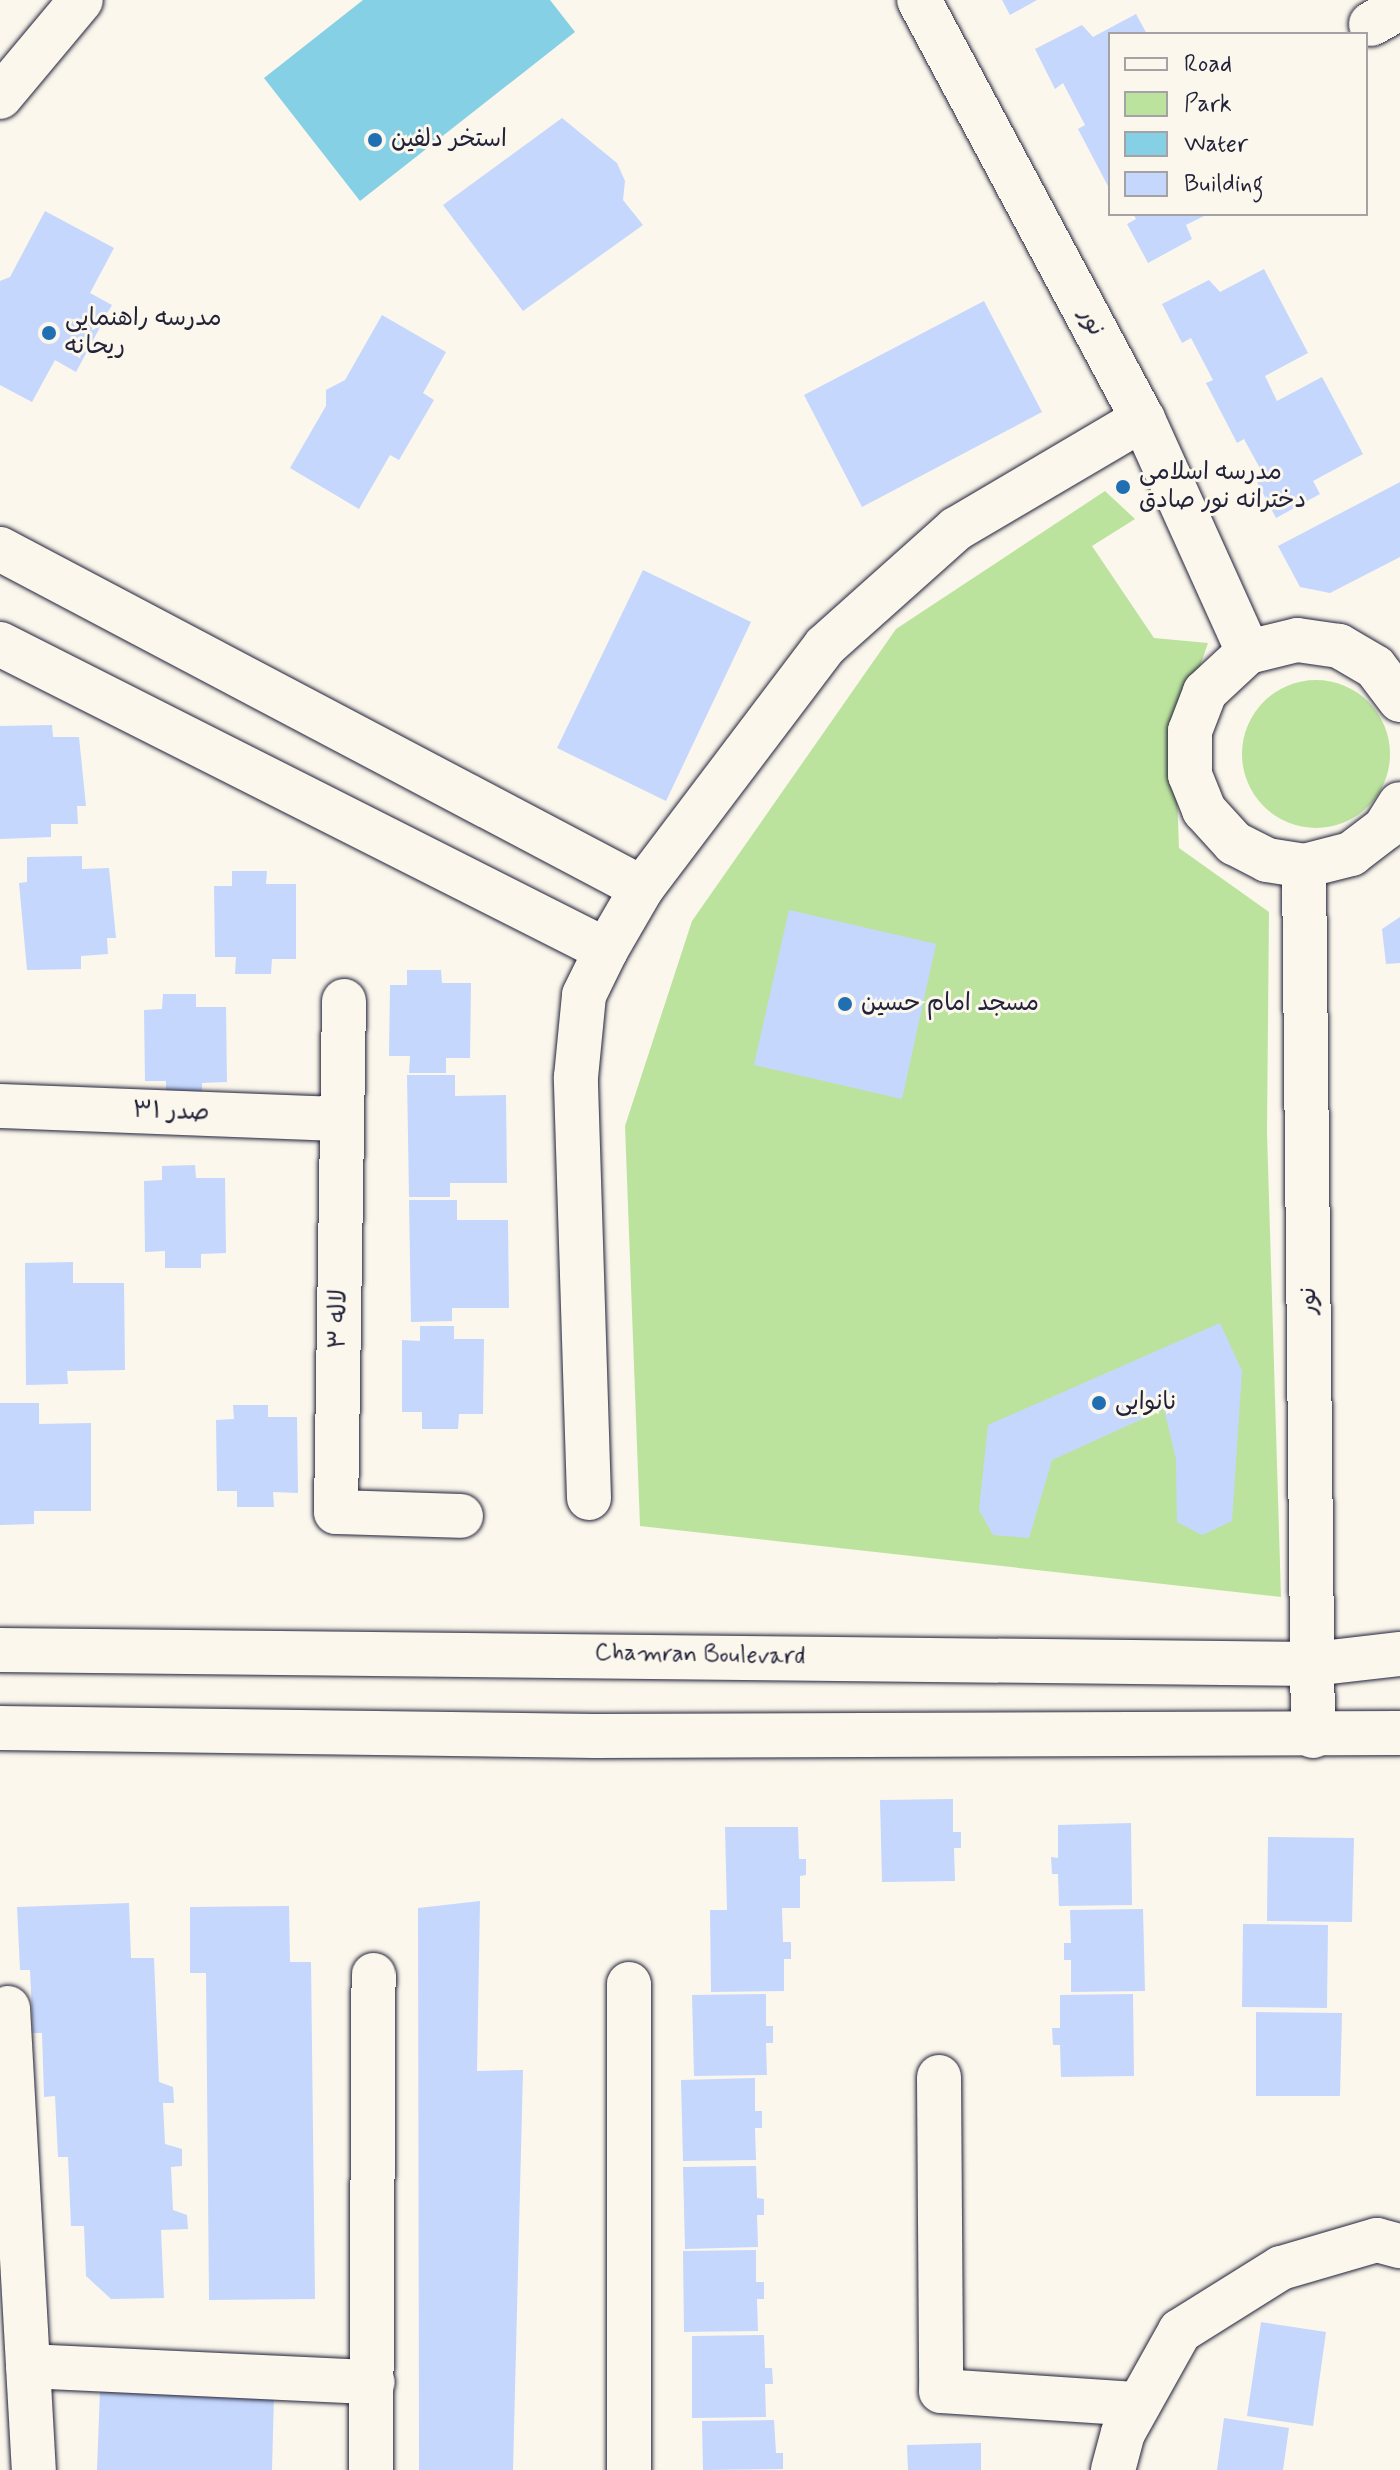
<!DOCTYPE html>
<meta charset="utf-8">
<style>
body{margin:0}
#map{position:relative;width:1400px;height:2470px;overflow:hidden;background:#fbf7ec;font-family:Mynerve,"Playpen Sans Arabic",sans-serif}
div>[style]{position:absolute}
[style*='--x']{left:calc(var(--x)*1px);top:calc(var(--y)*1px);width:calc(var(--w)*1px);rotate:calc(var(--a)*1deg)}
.green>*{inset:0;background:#bce39e}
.round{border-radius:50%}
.water>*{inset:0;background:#86d0e6}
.building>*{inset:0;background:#c5d7fd}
.roads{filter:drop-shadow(0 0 2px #22223b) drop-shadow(0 0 2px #22223b)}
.minor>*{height:44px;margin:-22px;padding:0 22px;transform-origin:22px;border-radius:22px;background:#fbf7ec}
.major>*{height:44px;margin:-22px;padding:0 22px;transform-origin:22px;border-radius:22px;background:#fbf7ec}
.dots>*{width:22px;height:22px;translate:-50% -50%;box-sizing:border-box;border:4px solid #fbf7ec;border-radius:50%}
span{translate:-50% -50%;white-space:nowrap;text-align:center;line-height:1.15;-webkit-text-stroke:6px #fbf7ec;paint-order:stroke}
.poi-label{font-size:24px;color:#22223b}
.left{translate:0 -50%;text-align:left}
.street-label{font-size:24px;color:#22223b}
.legend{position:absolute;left:1108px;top:32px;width:260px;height:184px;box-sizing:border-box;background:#fbf7ec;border:2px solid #a4a2a5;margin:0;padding:10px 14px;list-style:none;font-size:24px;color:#22223b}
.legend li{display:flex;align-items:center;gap:16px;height:40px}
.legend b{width:40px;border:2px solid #a4a2a5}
</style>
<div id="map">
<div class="green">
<i style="clip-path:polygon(1105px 491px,1135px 519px,1092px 546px,1154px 638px,1208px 643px,1175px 739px,1179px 848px,1269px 912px,1267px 1132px,1281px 1597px,640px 1526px,625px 1126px,692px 921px,896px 629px)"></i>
<i class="round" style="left:1242px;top:680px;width:148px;height:148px"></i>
</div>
<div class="water">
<i style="clip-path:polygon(363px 0,550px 0,575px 32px,360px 201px,264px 78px)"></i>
</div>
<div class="building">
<i style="clip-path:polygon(1002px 0,1037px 0,1010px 15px)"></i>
<i style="clip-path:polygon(1136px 14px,1147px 34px,1110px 34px,1110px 190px,1078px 129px,1085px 125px,1063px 83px,1055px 89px,1035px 49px,1082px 25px,1093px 37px)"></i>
<i style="clip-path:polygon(562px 118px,617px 163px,625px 181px,623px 200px,643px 225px,523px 311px,443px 205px)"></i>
<i style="clip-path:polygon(45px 211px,114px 248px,90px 293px,112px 305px,76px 372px,55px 360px,32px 402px,0 385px,0 281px,10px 277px)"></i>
<i style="clip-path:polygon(1133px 214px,1208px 214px,1186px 225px,1192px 239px,1148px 263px,1127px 224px,1136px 219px)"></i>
<i style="clip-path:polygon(1264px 269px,1308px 353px,1265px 376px,1277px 401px,1322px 377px,1363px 454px,1313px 481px,1320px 494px,1276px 518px,1255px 478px,1263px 474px,1244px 439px,1237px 443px,1206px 383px,1213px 380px,1191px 338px,1182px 343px,1162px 304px,1209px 280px,1220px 292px)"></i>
<i style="clip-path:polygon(984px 301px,1042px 412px,862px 507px,804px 395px)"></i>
<i style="clip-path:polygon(382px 315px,446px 352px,423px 393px,434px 400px,399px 460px,390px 455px,359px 509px,290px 468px,326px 406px,326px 390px,345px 380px)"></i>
<i style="clip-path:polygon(1400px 482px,1400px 557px,1330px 593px,1300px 587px,1278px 546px)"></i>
<i style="clip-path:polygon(643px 570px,751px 622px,666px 801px,557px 748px)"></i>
<i style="clip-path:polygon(52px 725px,53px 737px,79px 737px,86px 806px,77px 806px,78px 824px,51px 824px,51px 837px,0 839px,0 726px)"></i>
<i style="clip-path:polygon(82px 856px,82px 869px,109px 868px,116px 938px,107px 938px,108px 954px,81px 956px,81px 969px,27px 970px,19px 883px,27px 882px,27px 857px)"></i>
<i style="clip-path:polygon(232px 871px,267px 871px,266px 884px,296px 884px,296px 959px,272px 959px,271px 974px,235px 974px,236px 957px,215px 957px,214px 886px,232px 886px)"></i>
<i style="clip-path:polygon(789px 910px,936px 944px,902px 1099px,754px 1065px)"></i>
<i style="clip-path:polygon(1400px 917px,1400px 963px,1386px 964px,1382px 929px)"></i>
<i style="clip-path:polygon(407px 970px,441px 970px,442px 983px,471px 983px,470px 1058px,446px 1058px,446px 1073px,409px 1073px,410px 1056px,389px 1056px,390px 985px,407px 985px)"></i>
<i style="clip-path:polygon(163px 994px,196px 994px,196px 1007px,226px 1007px,227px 1082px,202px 1083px,202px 1097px,166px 1097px,166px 1081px,145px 1081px,144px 1010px,162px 1009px)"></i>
<i style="clip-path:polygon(407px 1075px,455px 1075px,455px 1096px,506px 1095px,507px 1183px,450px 1183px,450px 1197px,409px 1197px)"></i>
<i style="clip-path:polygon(195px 1165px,196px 1178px,225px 1178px,226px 1253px,201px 1254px,201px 1268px,165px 1268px,165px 1251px,145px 1252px,144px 1181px,162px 1180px,162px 1166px)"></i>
<i style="clip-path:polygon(409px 1200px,457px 1200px,457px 1220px,508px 1220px,509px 1308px,452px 1308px,452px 1321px,411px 1322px)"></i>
<i style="clip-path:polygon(73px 1262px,73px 1283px,124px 1283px,125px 1370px,67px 1371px,68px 1384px,26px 1385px,25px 1263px)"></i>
<i style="clip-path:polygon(1220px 1323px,1242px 1371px,1232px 1521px,1202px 1535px,1177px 1522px,1176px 1459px,1164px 1409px,1052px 1460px,1029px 1538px,993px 1535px,979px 1510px,988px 1425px)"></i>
<i style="clip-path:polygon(420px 1326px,454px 1326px,454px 1339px,484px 1339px,483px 1414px,459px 1414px,458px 1429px,422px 1429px,422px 1412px,402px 1412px,402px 1340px,420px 1341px)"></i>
<i style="clip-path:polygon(0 1403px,39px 1403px,39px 1424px,91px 1423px,91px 1511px,34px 1511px,34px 1524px,0 1525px)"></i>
<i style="clip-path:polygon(233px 1405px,268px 1405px,268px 1417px,297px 1417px,298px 1493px,273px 1492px,274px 1507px,237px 1507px,237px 1491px,217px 1491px,216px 1420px,234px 1419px)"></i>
<i style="clip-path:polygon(953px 1799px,953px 1832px,961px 1832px,961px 1848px,954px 1848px,955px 1881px,882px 1882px,880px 1800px)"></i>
<i style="clip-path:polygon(1131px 1823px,1132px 1905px,1059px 1906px,1058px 1874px,1052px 1874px,1051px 1857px,1058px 1858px,1058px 1825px)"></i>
<i style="clip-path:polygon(725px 1827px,798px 1827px,799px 1859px,806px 1859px,806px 1875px,800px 1876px,800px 1908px,782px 1908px,783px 1942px,791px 1942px,791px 1959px,784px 1959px,784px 1991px,711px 1992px,710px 1910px,727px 1910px)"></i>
<i style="clip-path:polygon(1268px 1837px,1354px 1838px,1352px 1922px,1267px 1921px)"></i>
<i style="clip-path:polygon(480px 1901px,477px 2071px,523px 2070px,513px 2470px,419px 2470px,418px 1908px)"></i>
<i style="clip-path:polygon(129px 1903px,131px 1958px,154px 1958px,159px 2082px,173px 2087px,174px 2103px,163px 2103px,165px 2144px,182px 2149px,182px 2166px,171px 2167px,173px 2210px,187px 2215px,188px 2229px,161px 2230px,164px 2298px,111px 2299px,86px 2276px,84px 2226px,71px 2226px,68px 2157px,58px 2157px,55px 2096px,44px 2097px,42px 2033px,33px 2033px,30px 1970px,20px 1970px,17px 1907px)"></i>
<i style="clip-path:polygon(289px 1906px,290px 1962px,311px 1962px,315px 2299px,209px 2300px,206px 1973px,190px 1973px,190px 1907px)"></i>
<i style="clip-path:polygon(1143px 1909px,1145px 1991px,1071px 1992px,1071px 1960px,1064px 1960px,1064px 1943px,1071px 1943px,1070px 1910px)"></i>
<i style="clip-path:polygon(1243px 1924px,1328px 1925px,1327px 2008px,1242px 2007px)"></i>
<i style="clip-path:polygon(766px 1994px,766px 2026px,773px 2026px,773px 2043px,766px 2043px,767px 2075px,694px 2076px,692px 1995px)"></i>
<i style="clip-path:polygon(1133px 1994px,1134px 2076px,1061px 2077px,1060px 2045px,1053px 2045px,1052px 2028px,1060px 2028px,1060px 1995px)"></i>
<i style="clip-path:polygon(1256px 2012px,1342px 2013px,1340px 2096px,1256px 2096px)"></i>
<i style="clip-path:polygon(755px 2078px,755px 2111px,762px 2111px,762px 2128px,755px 2128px,756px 2160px,683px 2161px,681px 2080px)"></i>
<i style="clip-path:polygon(756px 2166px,757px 2198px,764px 2199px,764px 2215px,757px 2215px,758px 2247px,685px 2249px,683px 2167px)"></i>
<i style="clip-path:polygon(756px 2250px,756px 2282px,764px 2282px,764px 2299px,757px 2299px,758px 2331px,684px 2332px,683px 2251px)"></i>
<i style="clip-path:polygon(1261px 2322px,1326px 2332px,1313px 2426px,1247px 2416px)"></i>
<i style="clip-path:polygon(764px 2335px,765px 2368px,772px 2368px,773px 2384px,765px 2384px,766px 2417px,692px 2418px,692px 2336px)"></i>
<i style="clip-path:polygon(100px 2390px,274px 2395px,272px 2470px,97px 2470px)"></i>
<i style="clip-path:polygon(1224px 2418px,1289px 2428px,1283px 2470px,1217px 2470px)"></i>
<i style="clip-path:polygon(774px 2420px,776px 2453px,783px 2453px,783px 2469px,703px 2470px,702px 2421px)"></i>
<i style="clip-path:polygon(981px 2443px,981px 2470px,908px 2470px,907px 2445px)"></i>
</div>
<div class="roads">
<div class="minor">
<i style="--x:919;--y:0;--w:475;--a:61.9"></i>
<i style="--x:1143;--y:419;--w:256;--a:65.7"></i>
<i style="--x:1371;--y:24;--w:33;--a:-29"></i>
<i style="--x:0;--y:97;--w:126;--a:-50.1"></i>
<i style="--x:0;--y:549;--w:726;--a:27.84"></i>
<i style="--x:0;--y:644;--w:679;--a:26.79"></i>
<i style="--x:1400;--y:700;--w:41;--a:-127.1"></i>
<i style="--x:1375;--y:667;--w:42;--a:-149.7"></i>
<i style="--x:1339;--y:646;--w:42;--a:-171.9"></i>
<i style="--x:1297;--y:640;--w:50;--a:166.2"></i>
<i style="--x:1248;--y:652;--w:59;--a:137.1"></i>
<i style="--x:1205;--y:692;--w:42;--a:111"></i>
<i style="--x:1190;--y:731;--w:44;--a:90"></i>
<i style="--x:1190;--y:775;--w:38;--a:68"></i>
<i style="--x:1204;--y:810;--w:45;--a:47.7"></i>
<i style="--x:1234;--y:843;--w:37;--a:27"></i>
<i style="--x:1267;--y:860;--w:37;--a:9"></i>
<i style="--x:1304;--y:866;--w:49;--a:-14.3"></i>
<i style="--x:1351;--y:854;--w:43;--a:-37.4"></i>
<i style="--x:1385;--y:828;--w:28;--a:-58"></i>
<i style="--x:1304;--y:866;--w:870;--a:89.41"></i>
<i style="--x:344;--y:1001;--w:511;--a:90.9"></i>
<i style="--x:336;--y:1512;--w:125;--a:1.8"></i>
<i style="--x:0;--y:1106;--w:342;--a:2.2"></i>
<i style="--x:589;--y:1498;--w:421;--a:-91.8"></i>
<i style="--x:576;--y:1077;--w:82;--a:-84.4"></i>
<i style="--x:584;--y:995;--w:50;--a:-63.9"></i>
<i style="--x:606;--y:950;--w:72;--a:-59.9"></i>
<i style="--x:642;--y:888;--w:303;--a:-52.9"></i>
<i style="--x:825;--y:646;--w:176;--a:-41.8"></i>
<i style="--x:956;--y:529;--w:217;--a:-30.5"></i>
<i style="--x:8;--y:2008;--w:463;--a:86.8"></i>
<i style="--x:939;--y:2077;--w:314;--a:89.6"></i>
<i style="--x:941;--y:2391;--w:198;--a:3.8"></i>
<i style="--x:28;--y:2366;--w:345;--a:2.7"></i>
<i style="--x:371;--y:2470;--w:495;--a:-89.7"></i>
<i style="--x:629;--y:2470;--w:486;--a:-90"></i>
<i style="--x:1113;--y:2470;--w:38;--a:-75"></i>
<i style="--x:1123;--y:2433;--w:117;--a:-60.8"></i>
<i style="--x:1180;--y:2331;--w:119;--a:-32"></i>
<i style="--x:1281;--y:2268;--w:100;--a:-16.3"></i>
<i style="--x:1377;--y:2240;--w:24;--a:15"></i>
</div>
<div class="major">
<i style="--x:0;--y:1650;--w:1313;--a:0.61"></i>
<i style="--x:1313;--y:1664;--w:88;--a:-6.6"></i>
<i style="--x:0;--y:1728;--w:595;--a:0.77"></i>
<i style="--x:595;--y:1736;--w:805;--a:-0.21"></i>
</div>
</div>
<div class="dots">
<i style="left:375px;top:140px;background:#1f6fb2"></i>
<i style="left:49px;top:333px;background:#1f6fb2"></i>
<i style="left:1123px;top:487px;background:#1f6fb2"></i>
<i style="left:845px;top:1004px;background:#1f6fb2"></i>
<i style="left:1099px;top:1403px;background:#1f6fb2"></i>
</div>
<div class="poi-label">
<span class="left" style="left:391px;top:140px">استخر دلفین</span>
<span class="left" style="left:65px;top:333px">مدرسه راهنمایی<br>ریحانه</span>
<span class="left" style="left:1139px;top:487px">مدرسه اسلامی<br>دخترانه نور صادق</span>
<span class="left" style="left:861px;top:1004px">مسجد امام‌ حسین</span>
<span class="left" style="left:1115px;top:1403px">نانوایی</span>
</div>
<div class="street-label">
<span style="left:1091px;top:322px;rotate:62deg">نور</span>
<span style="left:171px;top:1112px;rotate:2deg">صدر ۳۱</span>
<span style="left:1309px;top:1301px;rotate:-91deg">نور</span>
<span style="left:339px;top:1319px;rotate:-89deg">لاله ۳</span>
<span style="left:700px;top:1655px;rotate:1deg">Chamran Boulevard</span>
</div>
<ul class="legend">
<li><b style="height:10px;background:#fbf7ec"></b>Road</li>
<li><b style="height:22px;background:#bce39e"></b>Park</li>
<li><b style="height:22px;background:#86d0e6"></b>Water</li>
<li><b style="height:22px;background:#c5d7fd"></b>Building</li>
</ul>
</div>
